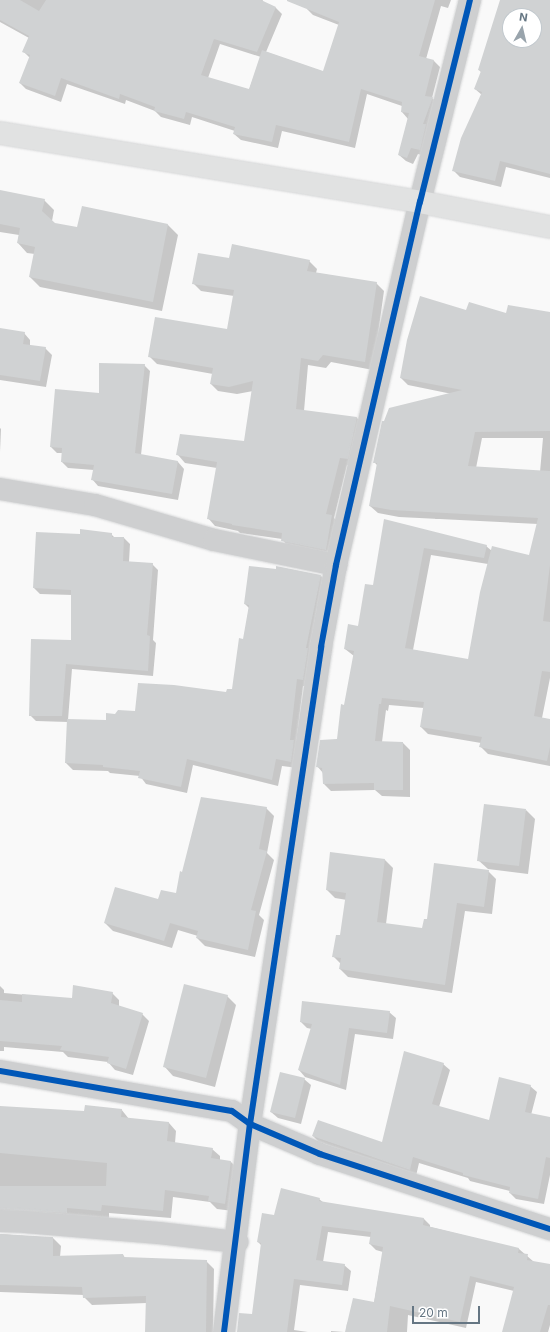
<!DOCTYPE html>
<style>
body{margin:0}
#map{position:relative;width:550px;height:1332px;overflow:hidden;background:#f9f9f9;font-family:Inter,sans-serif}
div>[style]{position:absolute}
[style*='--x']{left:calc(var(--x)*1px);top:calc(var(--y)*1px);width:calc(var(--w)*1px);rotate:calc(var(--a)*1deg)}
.shadow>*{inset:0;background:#0003}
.building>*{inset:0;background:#d0d2d3}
.roads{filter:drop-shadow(0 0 1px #d5d6d7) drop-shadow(0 0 1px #d5d6d7)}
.minor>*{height:22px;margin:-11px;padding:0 11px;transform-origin:11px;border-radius:11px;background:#cecfd0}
.major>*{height:22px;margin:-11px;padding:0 11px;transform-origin:11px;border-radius:11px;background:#e1e2e2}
.cycleway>*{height:6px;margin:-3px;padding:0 3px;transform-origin:3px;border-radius:3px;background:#0057b8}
span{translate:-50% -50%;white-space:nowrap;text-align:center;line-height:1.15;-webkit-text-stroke:4px #fff;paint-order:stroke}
.north{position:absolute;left:502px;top:8px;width:40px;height:40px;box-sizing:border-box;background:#fff;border:1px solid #c1c8cd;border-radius:50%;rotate:8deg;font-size:11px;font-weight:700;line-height:16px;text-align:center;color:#657683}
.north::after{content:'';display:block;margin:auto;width:14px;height:18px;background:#99a4ac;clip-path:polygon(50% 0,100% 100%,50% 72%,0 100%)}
.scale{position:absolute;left:412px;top:1306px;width:68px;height:18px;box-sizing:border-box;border:2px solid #657683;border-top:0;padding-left:5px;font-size:12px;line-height:14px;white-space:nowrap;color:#657683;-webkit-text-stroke:3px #fff;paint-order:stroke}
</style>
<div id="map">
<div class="shadow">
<i style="clip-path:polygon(evenodd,0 0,263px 0,262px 2px,276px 8px,282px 14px,266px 52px,324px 72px,339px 25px,313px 15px,307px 9px,310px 0,451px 0,448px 8px,441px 6px,426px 59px,434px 61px,440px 67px,432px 98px,439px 104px,426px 156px,418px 154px,413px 164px,406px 161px,399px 155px,408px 119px,402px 112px,402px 106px,367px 94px,355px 148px,282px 131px,278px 148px,241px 140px,234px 134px,235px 131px,192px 117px,190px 125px,161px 117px,155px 111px,126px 100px,125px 104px,67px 84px,61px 102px,26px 89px,20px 83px,30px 58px,23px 51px,29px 38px,0 22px,0 0,220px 44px,261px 57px,249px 90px,208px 78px,220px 44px)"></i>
<i style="clip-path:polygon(evenodd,501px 0,550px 0,550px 178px,506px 167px,501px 187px,460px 177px,454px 171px,482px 95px,475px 89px,482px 73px,479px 70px,501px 0,510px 16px,534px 16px,534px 40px,510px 40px,510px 16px)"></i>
<i style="clip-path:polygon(0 191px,44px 200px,54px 210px,52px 221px,55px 224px,78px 229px,168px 225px,178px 235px,162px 311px,40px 287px,30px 277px,35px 254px,27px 253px,18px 243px,19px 235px,0 232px)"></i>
<i style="clip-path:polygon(229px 260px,309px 261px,317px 269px,316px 273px,376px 283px,384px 291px,373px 370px,331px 362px,326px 368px,308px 365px,304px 411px,357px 418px,365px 426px,355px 466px,347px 465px,334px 518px,339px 524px,333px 557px,289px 548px,282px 539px,240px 533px,238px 531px,215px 526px,208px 518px,217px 468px,185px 463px,178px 455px,245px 442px,253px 391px,237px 394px,218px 391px,211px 384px,213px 374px,157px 364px,149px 356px,228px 331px,234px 296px,201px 291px,193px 283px)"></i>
<i style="clip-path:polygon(evenodd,467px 311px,507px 314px,550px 313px,550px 678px,542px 718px,550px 720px,550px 766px,488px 754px,481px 747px,481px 743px,428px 734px,421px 727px,424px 708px,389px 705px,388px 711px,386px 710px,382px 742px,403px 743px,410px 750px,410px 797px,382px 796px,375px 790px,331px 791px,324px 784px,323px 773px,317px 766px,338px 740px,354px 656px,345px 649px,358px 627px,374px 586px,385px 521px,486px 546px,492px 551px,530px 556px,538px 524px,399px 517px,378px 513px,370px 506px,378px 466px,374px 462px,452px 394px,408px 385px,401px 378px,467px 311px,482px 438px,543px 438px,540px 472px,476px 468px,482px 438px,467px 311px,431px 555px,488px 564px,469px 660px,413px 650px,431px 555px)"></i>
<i style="clip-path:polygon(0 329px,24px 333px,30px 340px,30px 346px,45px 348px,52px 355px,46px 387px,0 380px)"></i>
<i style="clip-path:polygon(144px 365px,150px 371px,141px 455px,178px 462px,184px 469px,178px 500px,98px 486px,92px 479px,94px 470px,68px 468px,62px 462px,63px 453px,57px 453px,51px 447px,100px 394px)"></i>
<i style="clip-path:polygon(0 428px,1px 429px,0 452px)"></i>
<i style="clip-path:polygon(111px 534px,115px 538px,124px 538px,130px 544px,129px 562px,152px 564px,158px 570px,153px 640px,156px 643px,153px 676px,72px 669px,68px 720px,106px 721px,116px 715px,136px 712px,227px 693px,233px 690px,244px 640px,249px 608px,245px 604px,321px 576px,328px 582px,310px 686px,303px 686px,296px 744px,298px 768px,282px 766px,278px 786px,193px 765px,187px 793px,146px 784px,140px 776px,110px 773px,108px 771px,73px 770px,66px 763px,68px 722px,36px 721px,30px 715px,72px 641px,72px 595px,40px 594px,34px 588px,80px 535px)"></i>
<i style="clip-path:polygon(266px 808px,274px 816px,267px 853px,274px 860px,259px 915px,264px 920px,255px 957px,205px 946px,197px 938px,198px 936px,178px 930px,172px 948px,113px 931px,105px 923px,177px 895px,182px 873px)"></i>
<i style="clip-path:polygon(526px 810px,535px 819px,528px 874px,488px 869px,478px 860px)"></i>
<i style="clip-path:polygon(331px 853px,385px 860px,393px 868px,386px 924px,423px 929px,428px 920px,488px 871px,496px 879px,492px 914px,465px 911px,452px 993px,348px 977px,340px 969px,341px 964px,334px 957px,341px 937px,347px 900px,335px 898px,327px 890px)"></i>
<i style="clip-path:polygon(0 986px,4px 990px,4px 993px,73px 999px,112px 993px,119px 1000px,119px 1007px,142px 1014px,149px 1021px,133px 1075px,115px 1070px,108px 1062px,68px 1057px,63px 1052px,4px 1047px,4px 1051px,0 1051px)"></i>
<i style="clip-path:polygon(227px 996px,236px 1005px,215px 1087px,173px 1076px,164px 1066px)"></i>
<i style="clip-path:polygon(389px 1012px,396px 1018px,393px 1039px,355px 1034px,346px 1090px,305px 1077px,299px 1070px,312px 1029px,307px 1028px,301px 1022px)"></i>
<i style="clip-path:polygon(443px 1064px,450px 1070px,439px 1107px,489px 1121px,530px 1086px,537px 1092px,531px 1115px,550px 1118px,550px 1175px,544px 1204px,516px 1199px,510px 1193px,510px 1191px,470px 1181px,468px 1178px,419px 1163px,416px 1176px,319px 1142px,313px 1136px,383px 1144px)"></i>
<i style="clip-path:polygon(304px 1079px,311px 1085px,301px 1124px,278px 1118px,271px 1112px)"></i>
<i style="clip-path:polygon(0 1107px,85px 1112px,121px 1109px,129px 1119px,169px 1123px,176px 1131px,175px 1143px,212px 1149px,220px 1156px,220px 1161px,231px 1162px,239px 1170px,233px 1211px,217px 1209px,210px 1202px,173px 1197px,171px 1218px,109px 1213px,109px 1219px,0 1219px)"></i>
<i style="clip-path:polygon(319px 1199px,324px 1203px,424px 1219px,430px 1225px,430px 1227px,519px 1249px,534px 1262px,550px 1265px,550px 1325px,548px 1332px,503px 1332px,514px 1291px,476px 1282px,466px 1328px,408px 1315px,407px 1332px,346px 1332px,347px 1323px,374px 1303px,383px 1252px,376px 1250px,370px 1244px,371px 1237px,328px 1232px,323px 1262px,344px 1265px,351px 1271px,348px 1291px,300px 1285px,294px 1330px,308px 1332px,237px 1332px,253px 1315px,262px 1246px,258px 1242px,275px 1216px)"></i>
<i style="clip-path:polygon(0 1234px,53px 1238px,61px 1246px,60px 1257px,123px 1255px,126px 1259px,206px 1261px,214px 1269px,213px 1332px,146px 1332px,147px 1303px,92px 1305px,84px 1297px,84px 1295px,0 1292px)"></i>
<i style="clip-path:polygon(331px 1331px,344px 1332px,331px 1332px)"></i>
</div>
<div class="building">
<i style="clip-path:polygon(0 0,20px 0,39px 11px,46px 0,261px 0,276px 7px,257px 52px,214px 39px,201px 75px,249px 89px,262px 50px,323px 71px,339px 22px,287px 1px,287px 0,435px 0,419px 56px,434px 60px,425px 96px,433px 97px,423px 124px,426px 124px,420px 150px,411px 148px,407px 158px,398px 155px,409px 113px,401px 112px,402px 102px,361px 89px,349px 142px,276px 125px,272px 142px,233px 134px,235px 127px,186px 112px,184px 119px,154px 111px,155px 107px,120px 94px,119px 99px,61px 78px,55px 96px,19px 83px,30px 55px,22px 52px,29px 36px,0 20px)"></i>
<i style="clip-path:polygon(evenodd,500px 0,550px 0,550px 174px,500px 161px,495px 181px,452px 171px,461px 138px,482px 92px,474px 89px,481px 71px,478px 70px,500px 0,510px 16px,534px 16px,534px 40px,510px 40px,510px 16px)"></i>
<i style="clip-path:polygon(0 190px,45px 199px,42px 211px,55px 223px,77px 227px,82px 206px,168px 224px,153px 302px,29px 277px,35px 247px,17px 243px,20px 228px,0 224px)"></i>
<i style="clip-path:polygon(232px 244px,310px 260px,307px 271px,377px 282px,365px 362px,323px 355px,318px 361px,301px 358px,296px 409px,357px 417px,348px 459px,340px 458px,326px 514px,332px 515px,326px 550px,281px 541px,282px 533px,232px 525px,232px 524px,207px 519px,217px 462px,176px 455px,180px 434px,244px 441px,253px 381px,229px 387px,210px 384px,213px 368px,148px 357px,155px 317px,227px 329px,234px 290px,192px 284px,198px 253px,229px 258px)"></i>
<i style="clip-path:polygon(420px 296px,466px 310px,469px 302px,506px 313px,508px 305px,550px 312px,550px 431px,475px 432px,468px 466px,550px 471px,550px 565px,543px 621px,550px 622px,550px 672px,542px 671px,534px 716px,550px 719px,550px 747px,547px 761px,479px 747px,482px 737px,420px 727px,424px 702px,382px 698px,381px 704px,379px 704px,375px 741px,403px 742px,403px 790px,374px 790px,374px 783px,323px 784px,322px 768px,316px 767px,320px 740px,337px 739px,341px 704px,344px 705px,354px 651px,344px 649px,348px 624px,358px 626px,365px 584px,373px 585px,384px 519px,487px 545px,484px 558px,424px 548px,405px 648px,468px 659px,480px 592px,492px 546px,529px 555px,538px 518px,391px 510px,369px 506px,377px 463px,373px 463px,382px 421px,384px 421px,389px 408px,462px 390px,400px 378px,407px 340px)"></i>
<i style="clip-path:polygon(0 328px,25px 332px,23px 344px,46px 347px,40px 381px,0 375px)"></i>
<i style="clip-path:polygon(99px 363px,145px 364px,135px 453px,178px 461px,172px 494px,91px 480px,94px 465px,61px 462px,62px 448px,50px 447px,55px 389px,99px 393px)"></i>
<i style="clip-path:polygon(80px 529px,112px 533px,112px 537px,124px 537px,123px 561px,153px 563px,147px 635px,150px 636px,148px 671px,66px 664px,62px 716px,29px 716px,31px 639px,71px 640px,71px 590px,33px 588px,36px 532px,80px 534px)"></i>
<i style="clip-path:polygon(249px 566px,276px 569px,276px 566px,321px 575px,306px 648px,308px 648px,303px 680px,297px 679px,290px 740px,294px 740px,291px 762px,276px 759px,272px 780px,187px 759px,181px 787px,138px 778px,140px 771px,103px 767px,103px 765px,65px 763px,67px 719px,106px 720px,106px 713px,115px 714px,118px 710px,135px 711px,138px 683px,174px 685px,226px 692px,227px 689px,232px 689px,239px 638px,243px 639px,249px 605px,244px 604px)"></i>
<i style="clip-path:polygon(201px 797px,267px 807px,259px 849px,267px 851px,251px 910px,256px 911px,248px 950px,196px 938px,198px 931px,170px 923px,164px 941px,104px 923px,115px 887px,158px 899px,161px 890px,176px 893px,180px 871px,182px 872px)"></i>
<i style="clip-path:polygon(484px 804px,526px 809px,519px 866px,477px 861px)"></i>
<i style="clip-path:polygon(330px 852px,385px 859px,377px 922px,422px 928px,424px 919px,427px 919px,434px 863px,489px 870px,484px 907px,457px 903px,445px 985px,339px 969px,341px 958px,332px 957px,336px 935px,340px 935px,346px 893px,326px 890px)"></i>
<i style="clip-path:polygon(184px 984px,228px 995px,206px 1078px,163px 1067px)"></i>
<i style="clip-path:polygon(73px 985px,113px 992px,111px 1003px,143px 1013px,126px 1069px,107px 1063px,109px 1057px,60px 1050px,62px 1046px,0 1041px,0 1000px,22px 1002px,22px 994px,72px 998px)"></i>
<i style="clip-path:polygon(302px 1001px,390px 1011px,387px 1033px,349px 1028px,340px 1085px,298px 1070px,312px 1024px,300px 1022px)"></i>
<i style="clip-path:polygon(404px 1051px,444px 1063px,432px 1104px,489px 1120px,499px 1077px,531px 1085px,525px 1112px,550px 1117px,550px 1158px,546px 1157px,538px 1199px,509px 1193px,510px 1187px,463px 1175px,463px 1173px,413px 1157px,410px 1170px,312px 1136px,318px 1120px,382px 1142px)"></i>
<i style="clip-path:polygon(280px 1072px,305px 1078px,295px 1118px,270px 1112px)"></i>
<i style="clip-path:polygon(85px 1105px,122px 1109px,121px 1117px,169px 1122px,167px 1141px,213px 1148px,211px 1158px,231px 1161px,225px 1204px,208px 1201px,209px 1196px,165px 1190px,163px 1211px,102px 1205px,101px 1211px,67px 1208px,67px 1213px,0 1209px,0 1186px,106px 1186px,107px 1163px,0 1153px,0 1106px,84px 1111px)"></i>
<i style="clip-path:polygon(281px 1188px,320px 1198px,319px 1201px,424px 1218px,423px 1225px,519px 1248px,518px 1253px,528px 1254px,527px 1260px,550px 1264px,550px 1305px,548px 1305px,540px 1332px,502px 1332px,514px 1287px,470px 1276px,460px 1322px,390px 1306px,387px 1332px,345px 1332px,353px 1298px,374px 1302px,383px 1247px,369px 1244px,371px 1232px,322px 1226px,316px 1260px,345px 1264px,342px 1285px,294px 1279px,287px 1332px,237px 1332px,239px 1313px,252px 1314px,261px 1243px,257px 1242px,262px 1213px,274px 1215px)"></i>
<i style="clip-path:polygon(0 1234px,53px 1237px,53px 1256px,123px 1254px,124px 1257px,207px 1260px,206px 1332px,145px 1332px,146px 1296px,83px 1298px,82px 1287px,0 1285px)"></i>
</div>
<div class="roads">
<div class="minor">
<i style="--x:0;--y:489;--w:96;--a:9.6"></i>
<i style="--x:95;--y:505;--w:124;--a:16.4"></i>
<i style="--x:214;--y:540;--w:125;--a:11.6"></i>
<i style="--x:0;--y:1071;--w:235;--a:9.8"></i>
<i style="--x:232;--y:1111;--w:22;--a:36"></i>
<i style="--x:250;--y:1124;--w:76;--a:23.2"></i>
<i style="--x:320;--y:1154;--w:242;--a:18.1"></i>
<i style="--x:0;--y:1221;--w:25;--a:2"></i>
<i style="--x:25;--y:1222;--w:134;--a:4.7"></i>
<i style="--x:159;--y:1233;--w:79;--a:6.6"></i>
<i style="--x:224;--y:1332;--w:210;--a:-82.9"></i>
<i style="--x:250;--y:1124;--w:482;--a:-81.5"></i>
<i style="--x:321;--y:647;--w:83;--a:-79.6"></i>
<i style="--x:336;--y:565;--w:373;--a:-77"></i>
<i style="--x:420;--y:202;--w:208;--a:-76.1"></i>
</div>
<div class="major">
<i style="--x:0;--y:133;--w:426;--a:9.3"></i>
<i style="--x:420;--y:202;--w:132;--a:10.9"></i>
</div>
</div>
<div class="cycleway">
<i style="--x:0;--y:1071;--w:235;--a:9.8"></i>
<i style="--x:232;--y:1111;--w:22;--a:36"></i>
<i style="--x:250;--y:1124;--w:76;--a:23.2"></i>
<i style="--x:320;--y:1154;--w:242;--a:18.1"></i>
<i style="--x:224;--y:1332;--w:210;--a:-82.9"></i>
<i style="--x:250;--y:1124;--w:482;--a:-81.5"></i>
<i style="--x:321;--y:647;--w:83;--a:-79.6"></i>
<i style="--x:336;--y:565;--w:373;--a:-77"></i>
<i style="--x:420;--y:202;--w:208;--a:-76.1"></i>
</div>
<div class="north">N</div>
<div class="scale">20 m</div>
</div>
